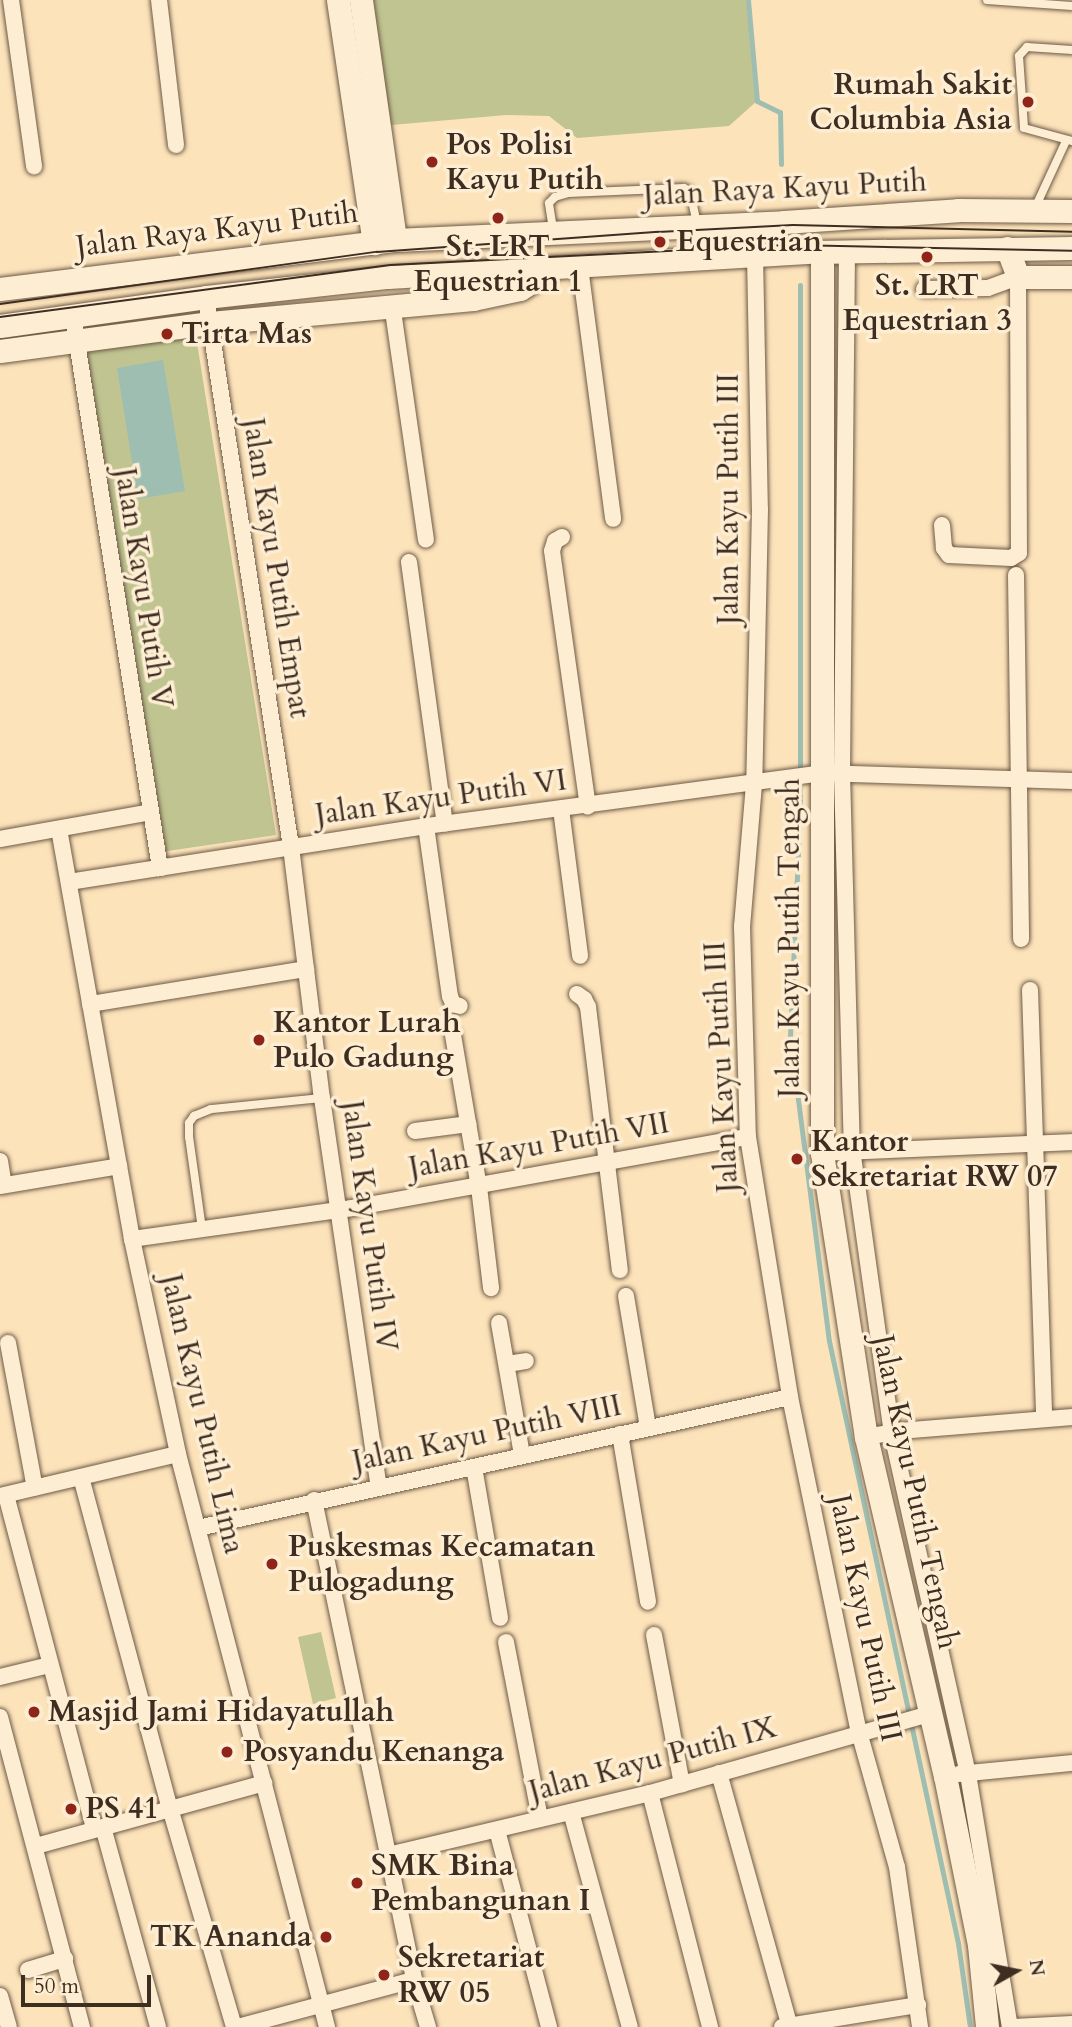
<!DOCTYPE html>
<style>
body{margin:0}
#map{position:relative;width:1072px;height:2027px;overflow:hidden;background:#fce3ba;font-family:Cardo,serif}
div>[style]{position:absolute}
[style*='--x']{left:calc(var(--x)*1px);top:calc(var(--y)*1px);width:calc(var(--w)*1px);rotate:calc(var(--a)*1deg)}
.green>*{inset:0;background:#bfc490}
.water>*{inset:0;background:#9fbeb2}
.stream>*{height:5px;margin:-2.5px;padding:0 2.5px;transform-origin:2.5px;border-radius:2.5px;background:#9fbeb2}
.roads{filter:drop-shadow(0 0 2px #6e5a47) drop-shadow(0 0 2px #6e5a47)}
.lane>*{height:8px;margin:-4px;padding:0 4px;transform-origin:4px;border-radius:4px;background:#fdedd2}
.street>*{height:16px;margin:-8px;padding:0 8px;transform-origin:8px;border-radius:8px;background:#fdedd2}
.secondary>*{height:23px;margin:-11.5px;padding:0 11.5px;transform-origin:11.5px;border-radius:11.5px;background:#fdedd2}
.tram>*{height:2px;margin:-1px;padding:0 1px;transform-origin:1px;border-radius:1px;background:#3e2d21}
.dots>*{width:19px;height:19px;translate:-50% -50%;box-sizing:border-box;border:4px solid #fdedd2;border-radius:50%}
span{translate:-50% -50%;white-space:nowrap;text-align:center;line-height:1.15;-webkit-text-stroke:7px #fdedd2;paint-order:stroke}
.poi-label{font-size:30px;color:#3e2d21;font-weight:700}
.right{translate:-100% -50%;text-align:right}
.left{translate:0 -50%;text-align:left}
.street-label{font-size:30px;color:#3e2d21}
.north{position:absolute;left:981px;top:1936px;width:70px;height:70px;-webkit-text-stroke:5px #fdedd2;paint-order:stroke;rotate:81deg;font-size:19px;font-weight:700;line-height:28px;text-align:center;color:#3e2d21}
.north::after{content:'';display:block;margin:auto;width:24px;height:32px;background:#3e2d21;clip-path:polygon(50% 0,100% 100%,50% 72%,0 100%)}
.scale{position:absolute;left:21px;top:1975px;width:130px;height:32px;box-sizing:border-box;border:4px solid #3e2d21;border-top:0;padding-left:9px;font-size:21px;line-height:24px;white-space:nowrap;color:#3e2d21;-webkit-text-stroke:5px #fdedd2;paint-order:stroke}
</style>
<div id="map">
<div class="green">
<i style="clip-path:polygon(361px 0,748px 0,757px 101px,729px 126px,577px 138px,549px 116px,506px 115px,380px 126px)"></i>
<i style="clip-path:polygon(193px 318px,276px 835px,161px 852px,66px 332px)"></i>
<i style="clip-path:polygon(321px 1632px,336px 1698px,313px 1704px,298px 1637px)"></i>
</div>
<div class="water">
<i style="clip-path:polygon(163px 360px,185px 491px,138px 499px,117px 368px)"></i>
</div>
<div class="stream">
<i style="--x:748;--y:0;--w:101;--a:84.9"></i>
<i style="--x:757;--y:101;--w:25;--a:26"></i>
<i style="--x:780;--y:112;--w:52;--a:88.9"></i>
<i style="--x:800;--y:285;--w:522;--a:90"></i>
<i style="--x:800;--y:807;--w:230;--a:92.5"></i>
<i style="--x:790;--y:1037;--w:306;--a:82.7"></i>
<i style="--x:829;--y:1341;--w:616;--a:77.91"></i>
<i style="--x:958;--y:1943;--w:85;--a:81.9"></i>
</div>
<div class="roads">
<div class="lane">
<i style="--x:987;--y:0;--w:85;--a:4"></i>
<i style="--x:1072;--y:50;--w:45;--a:-176.2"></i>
<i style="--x:1027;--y:47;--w:12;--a:132"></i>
<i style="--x:1019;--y:56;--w:72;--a:86"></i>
<i style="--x:1024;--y:128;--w:50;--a:15.2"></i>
<i style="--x:1035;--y:208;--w:74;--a:-65.2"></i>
<i style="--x:553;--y:229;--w:26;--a:-99"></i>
<i style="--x:549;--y:203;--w:8;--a:-45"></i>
<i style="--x:555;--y:197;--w:14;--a:-17"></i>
<i style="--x:568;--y:193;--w:116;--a:-2.5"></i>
<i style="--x:684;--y:188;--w:7;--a:27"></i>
<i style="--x:690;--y:191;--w:33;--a:78"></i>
<i style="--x:202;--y:1229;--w:93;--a:-98"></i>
<i style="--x:189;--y:1137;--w:14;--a:-90"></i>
<i style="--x:189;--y:1123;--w:9;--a:-54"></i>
<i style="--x:194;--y:1116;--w:18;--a:-22"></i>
<i style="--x:211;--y:1109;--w:112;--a:-5.7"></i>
</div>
<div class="street">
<i style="--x:11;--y:0;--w:168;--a:82.1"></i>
<i style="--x:159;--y:0;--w:146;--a:83.3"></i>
<i style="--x:847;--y:251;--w:522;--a:90.55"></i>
<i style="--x:842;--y:773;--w:376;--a:88.5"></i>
<i style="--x:852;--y:1149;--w:288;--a:82"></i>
<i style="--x:892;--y:1434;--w:348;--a:77.4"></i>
<i style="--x:968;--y:1774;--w:256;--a:80.6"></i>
<i style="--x:755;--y:255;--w:254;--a:88.9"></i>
<i style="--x:760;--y:509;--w:275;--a:91.2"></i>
<i style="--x:754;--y:784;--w:143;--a:94.8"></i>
<i style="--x:742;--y:926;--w:211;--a:88.4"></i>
<i style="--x:748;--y:1137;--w:263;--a:80.8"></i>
<i style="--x:790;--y:1397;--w:342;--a:78.4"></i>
<i style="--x:859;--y:1732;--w:140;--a:74.3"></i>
<i style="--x:897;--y:1867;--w:162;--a:81.8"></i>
<i style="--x:580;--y:267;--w:254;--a:82.5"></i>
<i style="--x:924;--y:289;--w:64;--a:-0.9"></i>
<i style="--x:988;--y:288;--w:32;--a:-20"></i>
<i style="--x:1018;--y:277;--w:276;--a:89.8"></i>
<i style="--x:1019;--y:553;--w:9;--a:148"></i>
<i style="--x:1011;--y:558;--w:62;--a:-177.2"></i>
<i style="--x:949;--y:555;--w:9;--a:-126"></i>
<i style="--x:944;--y:548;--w:23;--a:-95"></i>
<i style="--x:206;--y:297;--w:557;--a:81.21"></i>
<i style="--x:291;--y:847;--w:253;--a:83"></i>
<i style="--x:322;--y:1098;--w:393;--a:81.7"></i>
<i style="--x:392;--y:304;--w:238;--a:81.8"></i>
<i style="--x:73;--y:317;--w:558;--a:81.03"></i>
<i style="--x:562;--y:537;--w:8;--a:150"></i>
<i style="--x:555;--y:541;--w:10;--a:107"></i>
<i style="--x:552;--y:551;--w:258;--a:82"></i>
<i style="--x:409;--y:562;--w:264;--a:82.2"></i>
<i style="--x:1016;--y:575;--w:364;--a:89.2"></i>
<i style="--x:561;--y:809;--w:148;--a:82.6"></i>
<i style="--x:426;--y:826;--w:172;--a:82"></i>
<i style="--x:450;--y:996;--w:9;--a:69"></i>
<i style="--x:453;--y:1004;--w:7;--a:16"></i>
<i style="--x:59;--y:829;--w:416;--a:79.9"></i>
<i style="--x:132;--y:1239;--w:220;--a:77.9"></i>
<i style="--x:178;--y:1454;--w:592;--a:75.42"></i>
<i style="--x:0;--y:839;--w:153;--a:-10.1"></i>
<i style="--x:69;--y:882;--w:361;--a:-8.9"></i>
<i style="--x:426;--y:826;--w:399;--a:-7.6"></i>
<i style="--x:821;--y:773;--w:251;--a:1.8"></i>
<i style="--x:1030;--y:990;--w:428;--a:88.1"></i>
<i style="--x:577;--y:994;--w:9;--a:36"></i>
<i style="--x:584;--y:999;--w:9;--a:63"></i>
<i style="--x:588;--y:1007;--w:265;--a:83.1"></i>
<i style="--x:90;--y:1004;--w:219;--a:-9.2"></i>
<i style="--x:453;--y:1035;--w:154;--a:80.3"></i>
<i style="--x:479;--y:1187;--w:102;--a:83.2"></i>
<i style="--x:415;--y:1131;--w:54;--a:-7.4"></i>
<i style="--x:822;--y:1153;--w:250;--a:-2.5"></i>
<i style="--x:0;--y:1161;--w:24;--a:81"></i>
<i style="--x:0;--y:1186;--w:121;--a:-9.5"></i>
<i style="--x:132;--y:1239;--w:222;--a:-8"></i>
<i style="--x:352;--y:1208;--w:402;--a:-10.2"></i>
<i style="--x:626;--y:1296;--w:133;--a:80.5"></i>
<i style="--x:499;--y:1323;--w:134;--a:80.1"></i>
<i style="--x:8;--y:1343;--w:147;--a:79.5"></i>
<i style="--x:507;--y:1364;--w:19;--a:-9"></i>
<i style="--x:620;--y:1434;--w:170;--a:80.5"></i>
<i style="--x:866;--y:1437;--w:34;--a:-10"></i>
<i style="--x:899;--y:1431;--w:174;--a:-4.6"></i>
<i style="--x:474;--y:1467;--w:153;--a:80.2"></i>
<i style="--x:81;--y:1477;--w:343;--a:75"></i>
<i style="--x:170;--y:1808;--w:228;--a:73.7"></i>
<i style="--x:6;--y:1495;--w:345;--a:75.2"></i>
<i style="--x:0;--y:1496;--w:183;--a:-13.3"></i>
<i style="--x:314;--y:1500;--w:490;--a:78.2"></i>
<i style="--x:414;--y:1980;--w:49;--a:73.4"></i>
<i style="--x:198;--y:1528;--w:606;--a:-12.48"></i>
<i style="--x:654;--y:1635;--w:152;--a:79.4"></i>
<i style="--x:506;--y:1642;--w:180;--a:79.1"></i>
<i style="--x:0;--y:1677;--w:51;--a:-13.5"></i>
<i style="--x:0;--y:1717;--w:321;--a:75.2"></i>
<i style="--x:719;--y:1773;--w:264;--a:74.4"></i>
<i style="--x:959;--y:1774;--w:114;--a:-5.6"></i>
<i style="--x:650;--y:1793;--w:242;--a:75.6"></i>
<i style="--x:571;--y:1812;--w:223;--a:74.7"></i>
<i style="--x:103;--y:1827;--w:207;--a:74.6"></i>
<i style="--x:497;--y:1830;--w:204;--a:75.2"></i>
<i style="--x:36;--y:1846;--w:237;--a:-15.4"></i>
<i style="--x:388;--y:1855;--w:269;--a:-13.3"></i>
<i style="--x:650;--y:1793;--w:291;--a:-15.8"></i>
<i style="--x:28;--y:1970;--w:39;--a:-17"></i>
<i style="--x:0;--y:1996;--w:32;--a:74"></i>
<i style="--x:238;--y:2027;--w:182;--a:-15"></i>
<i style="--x:782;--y:2027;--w:138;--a:-9.2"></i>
<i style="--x:1014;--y:2027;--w:58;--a:-3"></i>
</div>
<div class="secondary">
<i style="--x:338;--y:0;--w:246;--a:81.6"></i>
<i style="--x:361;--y:0;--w:242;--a:81.9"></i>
<i style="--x:1007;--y:248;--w:31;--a:69"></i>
<i style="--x:1018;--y:277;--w:54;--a:0"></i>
<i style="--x:822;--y:252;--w:901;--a:90"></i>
<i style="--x:822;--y:1153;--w:287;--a:81.2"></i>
<i style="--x:866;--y:1437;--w:348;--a:76.9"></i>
<i style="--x:945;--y:1776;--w:172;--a:78.6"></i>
<i style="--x:979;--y:1945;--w:82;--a:84.4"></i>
<i style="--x:0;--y:289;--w:398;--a:-7.1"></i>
<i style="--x:395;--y:240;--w:389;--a:-2.6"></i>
<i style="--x:784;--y:222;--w:174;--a:-3.9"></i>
<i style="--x:958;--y:210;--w:114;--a:0.5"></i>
<i style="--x:0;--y:326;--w:208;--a:-8"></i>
<i style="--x:206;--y:297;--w:183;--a:-6.3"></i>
<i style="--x:388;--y:277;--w:428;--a:-3.4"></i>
<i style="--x:815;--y:252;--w:257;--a:-0.9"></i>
<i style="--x:0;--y:351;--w:212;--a:-7.6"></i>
<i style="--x:210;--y:323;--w:264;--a:-5.2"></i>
<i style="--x:473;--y:299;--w:48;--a:-12"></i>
<i style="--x:520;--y:289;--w:36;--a:-32"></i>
</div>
</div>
<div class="tram">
<i style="--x:0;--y:304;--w:381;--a:-7.9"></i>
<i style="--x:377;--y:252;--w:282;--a:-4.1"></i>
<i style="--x:658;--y:232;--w:135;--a:-3"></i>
<i style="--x:793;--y:225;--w:279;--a:1.4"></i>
<i style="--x:0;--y:317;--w:394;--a:-7.6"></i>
<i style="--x:391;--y:265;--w:401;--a:-2.9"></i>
<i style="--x:792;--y:245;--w:280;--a:1.2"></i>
</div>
<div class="dots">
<i style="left:1028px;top:102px;background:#8f2418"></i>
<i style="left:432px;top:162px;background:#8f2418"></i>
<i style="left:498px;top:218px;background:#8f2418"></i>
<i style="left:660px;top:242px;background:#8f2418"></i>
<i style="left:927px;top:257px;background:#8f2418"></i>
<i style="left:167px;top:334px;background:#8f2418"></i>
<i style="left:259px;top:1040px;background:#8f2418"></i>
<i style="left:797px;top:1159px;background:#8f2418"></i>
<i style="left:272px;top:1564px;background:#8f2418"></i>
<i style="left:34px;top:1712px;background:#8f2418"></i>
<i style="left:227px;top:1752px;background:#8f2418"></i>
<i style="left:71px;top:1809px;background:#8f2418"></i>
<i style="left:357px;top:1883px;background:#8f2418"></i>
<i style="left:326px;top:1937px;background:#8f2418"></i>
<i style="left:384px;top:1975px;background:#8f2418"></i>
</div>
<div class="poi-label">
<span class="right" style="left:1012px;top:102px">Rumah Sakit<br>Columbia Asia</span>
<span class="left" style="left:446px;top:162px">Pos Polisi<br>Kayu Putih</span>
<span class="left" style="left:676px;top:242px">Equestrian</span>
<span style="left:498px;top:264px">St. LRT<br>Equestrian 1</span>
<span style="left:927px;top:303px">St. LRT<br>Equestrian 3</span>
<span class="left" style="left:181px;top:334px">Tirta Mas</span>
<span class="left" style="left:273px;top:1040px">Kantor Lurah<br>Pulo Gadung</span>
<span class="left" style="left:811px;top:1159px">Kantor<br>Sekretariat RW 07</span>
<span class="left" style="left:288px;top:1564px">Puskesmas Kecamatan<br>Pulogadung</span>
<span class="left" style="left:48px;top:1712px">Masjid Jami Hidayatullah</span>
<span class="left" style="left:243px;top:1752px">Posyandu Kenanga</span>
<span class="left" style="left:85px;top:1809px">PS 41</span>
<span class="left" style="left:371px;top:1883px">SMK Bina<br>Pembangunan I</span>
<span class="right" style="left:312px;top:1937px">TK Ananda</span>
<span class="left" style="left:398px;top:1975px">Sekretariat<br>RW 05</span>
</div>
<div class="street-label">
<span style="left:785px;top:189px;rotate:-3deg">Jalan Raya Kayu Putih</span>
<span style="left:217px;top:230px;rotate:-7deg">Jalan Raya Kayu Putih</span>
<span style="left:729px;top:499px;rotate:-90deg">Jalan Kayu Putih III</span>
<span style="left:276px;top:568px;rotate:81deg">Jalan Kayu Putih Empat</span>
<span style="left:143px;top:588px;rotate:81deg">Jalan Kayu Putih V</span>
<span style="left:441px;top:798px;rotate:-8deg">Jalan Kayu Putih VI</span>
<span style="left:790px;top:938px;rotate:-90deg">Jalan Kayu Putih Tengah</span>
<span style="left:722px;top:1067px;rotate:-93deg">Jalan Kayu Putih III</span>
<span style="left:539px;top:1146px;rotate:-10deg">Jalan Kayu Putih VII</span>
<span style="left:369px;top:1226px;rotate:82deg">Jalan Kayu Putih IV</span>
<span style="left:202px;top:1414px;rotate:77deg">Jalan Kayu Putih Lima</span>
<span style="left:487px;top:1434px;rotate:-12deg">Jalan Kayu Putih VIII</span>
<span style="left:915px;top:1492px;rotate:78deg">Jalan Kayu Putih Tengah</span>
<span style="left:865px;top:1618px;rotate:78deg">Jalan Kayu Putih III</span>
<span style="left:653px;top:1760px;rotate:-15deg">Jalan Kayu Putih IX</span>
</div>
<div class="north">N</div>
<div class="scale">50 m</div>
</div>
